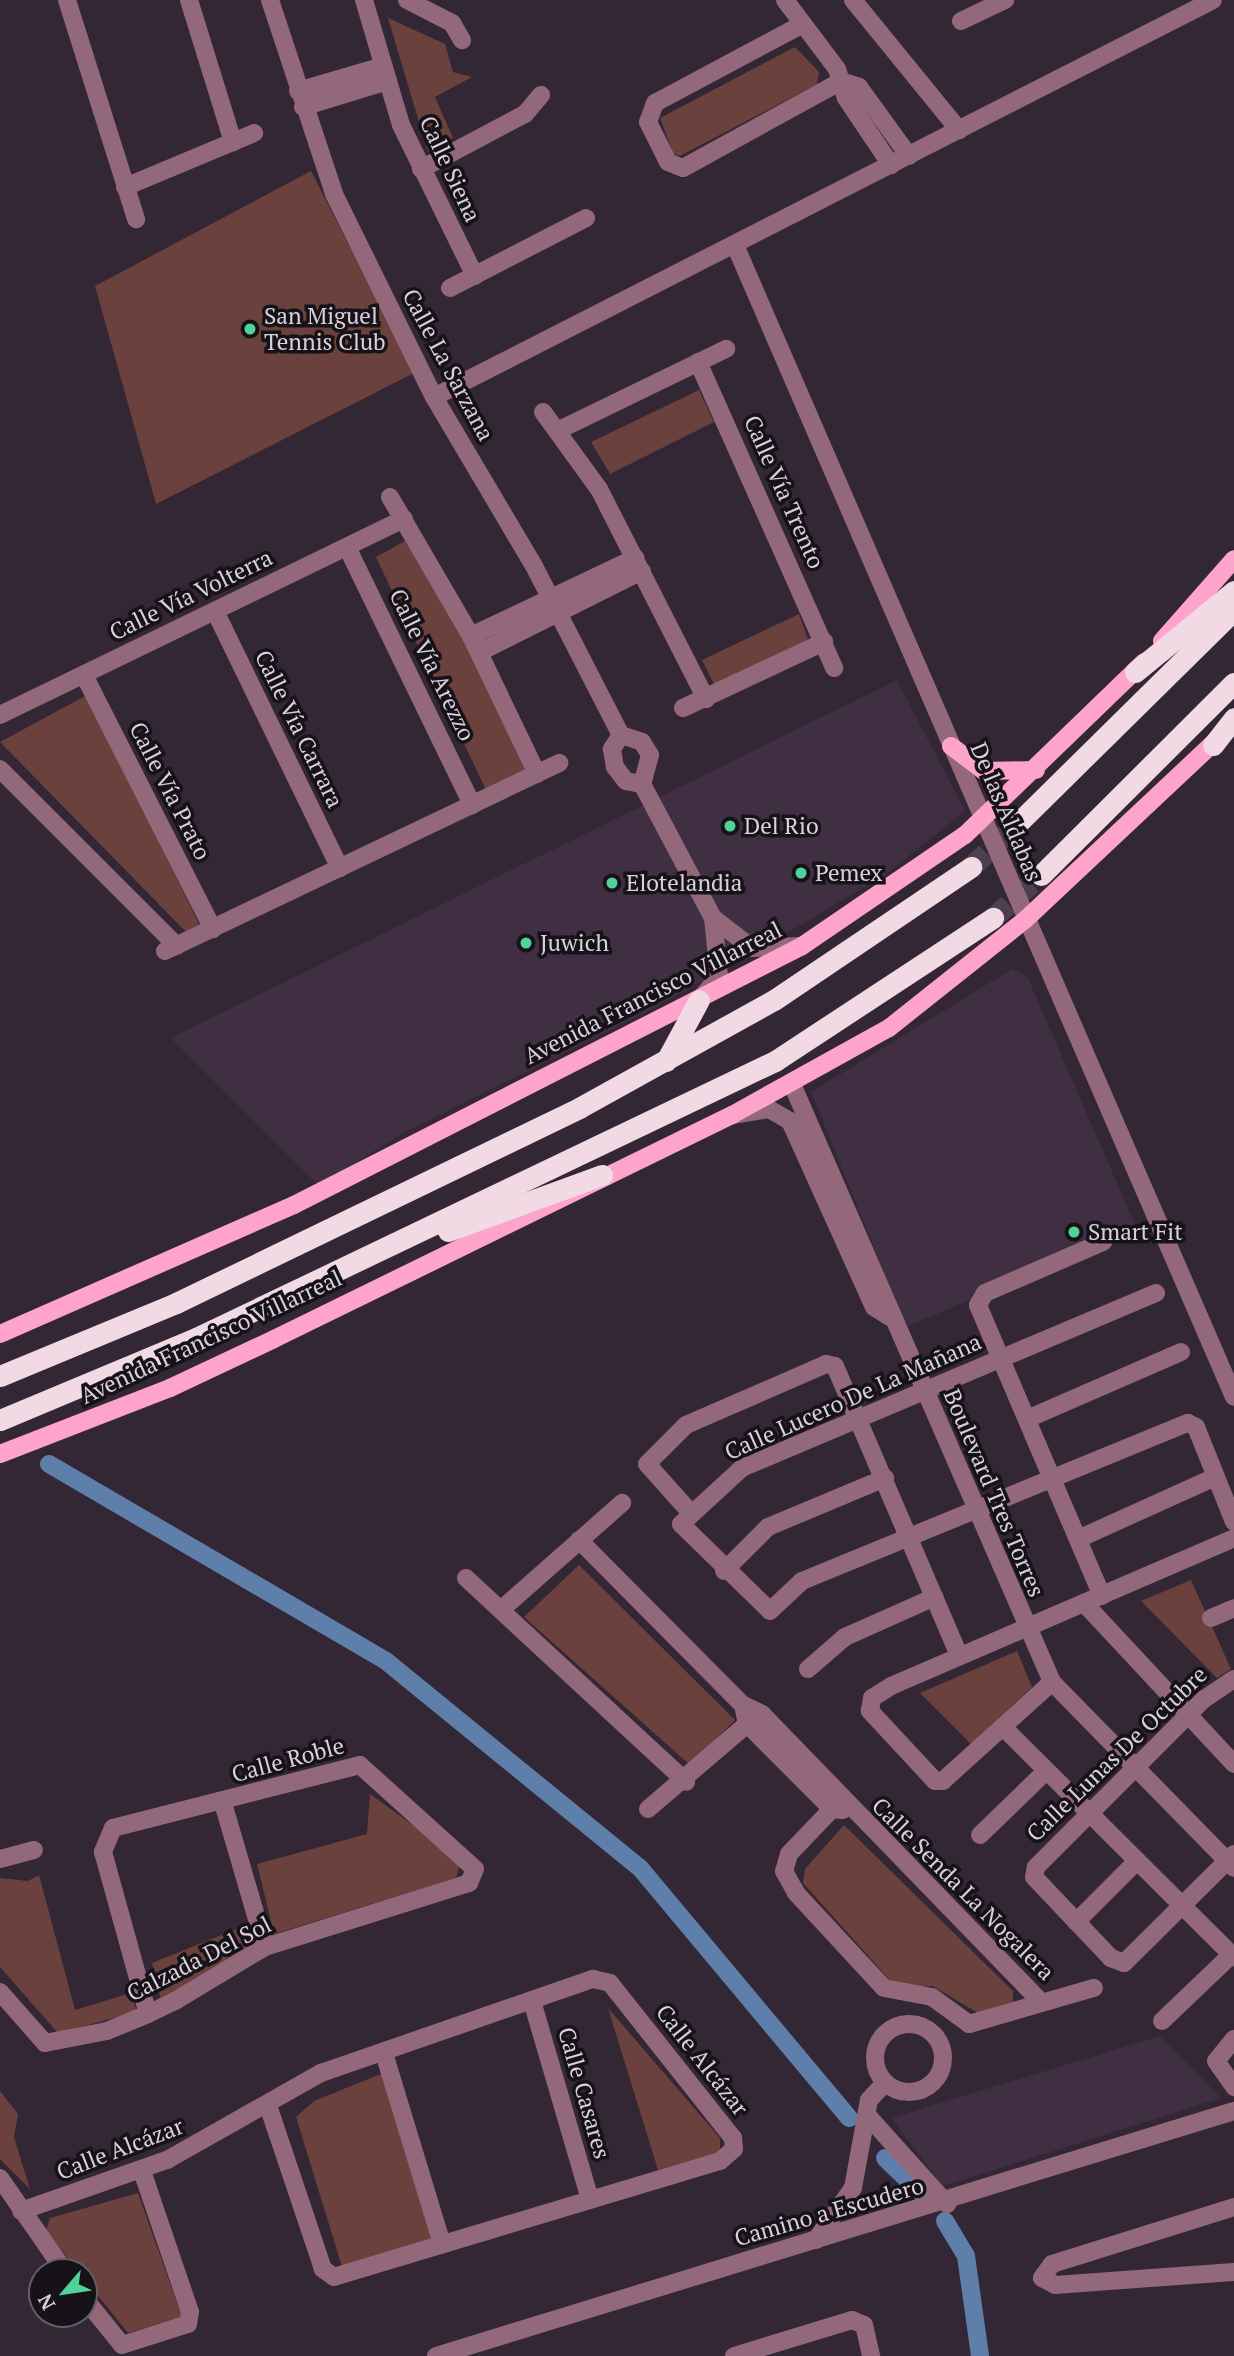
<!DOCTYPE html>
<meta charset="utf-8">
<style>
body{margin:0}
#map{position:relative;width:1234px;height:2356px;overflow:hidden;background:#332635;font-family:"PT Serif",serif}
div>[style]{position:absolute}
[style*='--x']{left:calc(var(--x)*1px);top:calc(var(--y)*1px);width:calc(var(--w)*1px);rotate:calc(var(--a)*1deg)}
.built>*{inset:0;background:#402f43}
.green>*{inset:0;background:#6a413d}
.canal>*{height:18px;margin:-9px;padding:0 9px;transform-origin:9px;border-radius:9px;background:#5f7fab}
.highway-tunnel>*{height:21px;margin-top:-10.5px;transform-origin:0;background:repeating-linear-gradient(90deg,#4c404e 0 21px,transparent 0 31px)}
.minor>*{height:18px;margin:-9px;padding:0 9px;transform-origin:9px;border-radius:9px;background:#94687b}
.minor>.ring{margin:-9px;padding:0;box-sizing:content-box;background:none;border:18px solid #94687b;border-radius:50%}
.major>*{height:18px;margin:-9px;padding:0 9px;transform-origin:9px;border-radius:9px;background:#fea3ca}
.highway>*{height:21px;margin:-10.5px;padding:0 10.5px;transform-origin:10.5px;border-radius:10.5px;background:#f1dae3}
.dots>*{width:19px;height:19px;translate:-50% -50%;box-sizing:border-box;border:4px solid #171218;border-radius:50%}
span{translate:-50% -50%;white-space:nowrap;text-align:center;line-height:1.15;-webkit-text-stroke:7px #171218;paint-order:stroke}
.street-label{font-size:23px;color:#d8d0da}
.poi-label{font-size:23px;color:#d8d0da}
.left{translate:0 -50%;text-align:left}
.north{position:absolute;left:28px;top:2258px;width:70px;height:70px;box-sizing:border-box;background:#171218;border:2px solid #645e66;border-radius:50%;rotate:241deg;font-size:19px;font-weight:700;line-height:28px;text-align:center;color:#d8d0da}
.north::after{content:'';display:block;margin:auto;width:24px;height:32px;background:#50d398;clip-path:polygon(50% 0,100% 100%,50% 72%,0 100%)}
</style>
<div id="map">
<div class="built">
<i style="clip-path:polygon(897px 680px,965px 811px,885px 875px,782px 936px,647px 1012px,401px 1134px,319px 1186px,171px 1038px)"></i>
<i style="clip-path:polygon(1012px 969px,1027px 976px,1137px 1229px,906px 1327px,811px 1092px)"></i>
<i style="clip-path:polygon(1160px 2036px,1221px 2098px,943px 2186px,891px 2118px)"></i>
</div>
<div class="green">
<i style="clip-path:polygon(388px 18px,445px 44px,453px 72px,472px 77px,435px 97px,453px 138px,428px 152px)"></i>
<i style="clip-path:polygon(795px 47px,819px 72px,817px 84px,680px 156px,673px 153px,660px 118px)"></i>
<i style="clip-path:polygon(311px 171px,414px 373px,156px 504px,95px 286px)"></i>
<i style="clip-path:polygon(699px 390px,714px 422px,610px 474px,591px 442px)"></i>
<i style="clip-path:polygon(405px 541px,474px 657px,530px 771px,486px 790px,376px 557px)"></i>
<i style="clip-path:polygon(799px 614px,810px 645px,718px 692px,702px 660px)"></i>
<i style="clip-path:polygon(87px 695px,202px 930px,190px 936px,0 742px)"></i>
<i style="clip-path:polygon(579px 1565px,735px 1720px,690px 1765px,524px 1617px)"></i>
<i style="clip-path:polygon(1191px 1580px,1231px 1669px,1217px 1678px,1141px 1601px)"></i>
<i style="clip-path:polygon(1017px 1651px,1032px 1687px,971px 1744px,920px 1693px)"></i>
<i style="clip-path:polygon(370px 1794px,461px 1860px,456px 1878px,274px 1934px,257px 1864px,367px 1834px)"></i>
<i style="clip-path:polygon(844px 1825px,1013px 1991px,1013px 2005px,978px 2013px,933px 1986px,896px 1987px,803px 1883px,805px 1869px)"></i>
<i style="clip-path:polygon(39px 1875px,75px 2010px,131px 1993px,137px 2012px,58px 2033px,0 1967px,0 1878px,28px 1881px)"></i>
<i style="clip-path:polygon(244px 1926px,249px 1950px,162px 2004px,152px 1963px)"></i>
<i style="clip-path:polygon(608px 2008px,720px 2138px,720px 2154px,658px 2170px)"></i>
<i style="clip-path:polygon(388px 2071px,437px 2240px,343px 2270px,296px 2117px,314px 2101px)"></i>
<i style="clip-path:polygon(0 2091px,18px 2114px,14px 2137px,30px 2189px,0 2159px)"></i>
<i style="clip-path:polygon(138px 2193px,182px 2317px,128px 2333px,46px 2231px,50px 2218px)"></i>
</div>
<div class="canal">
<i style="--x:49;--y:1464;--w:390;--a:30.3"></i>
<i style="--x:386;--y:1661;--w:328;--a:39.2"></i>
<i style="--x:640;--y:1868;--w:326;--a:50.1"></i>
<i style="--x:885;--y:2158;--w:56;--a:44.3"></i>
<i style="--x:945;--y:2221;--w:41;--a:59"></i>
<i style="--x:966;--y:2256;--w:101;--a:82"></i>
</div>
<div class="highway-tunnel">
<i style="--x:971;--y:867;--w:63;--a:-43.1"></i>
<i style="--x:993;--y:918;--w:64;--a:-41.9"></i>
</div>
<div class="minor">
<i style="--x:67;--y:0;--w:230;--a:72.5"></i>
<i style="--x:189;--y:0;--w:149;--a:72.8"></i>
<i style="--x:270;--y:0;--w:204;--a:71.7"></i>
<i style="--x:334;--y:194;--w:226;--a:63.8"></i>
<i style="--x:434;--y:397;--w:196;--a:59.4"></i>
<i style="--x:534;--y:566;--w:190;--a:62.8"></i>
<i style="--x:364;--y:0;--w:130;--a:73.5"></i>
<i style="--x:401;--y:125;--w:168;--a:63.9"></i>
<i style="--x:407;--y:0;--w:51;--a:27.1"></i>
<i style="--x:452;--y:23;--w:20;--a:60"></i>
<i style="--x:785;--y:0;--w:86;--a:53"></i>
<i style="--x:837;--y:69;--w:30;--a:73"></i>
<i style="--x:846;--y:98;--w:81;--a:56.1"></i>
<i style="--x:853;--y:0;--w:168;--a:50.8"></i>
<i style="--x:961;--y:21;--w:49;--a:-25.5"></i>
<i style="--x:803;--y:24;--w:168;--a:151.9"></i>
<i style="--x:655;--y:103;--w:20;--a:110"></i>
<i style="--x:648;--y:122;--w:45;--a:63.4"></i>
<i style="--x:668;--y:162;--w:16;--a:22"></i>
<i style="--x:683;--y:168;--w:180;--a:-28.8"></i>
<i style="--x:841;--y:81;--w:19;--a:18"></i>
<i style="--x:859;--y:87;--w:85;--a:54.1"></i>
<i style="--x:298;--y:91;--w:89;--a:-16.4"></i>
<i style="--x:303;--y:107;--w:89;--a:-17"></i>
<i style="--x:421;--y:169;--w:118;--a:-27.9"></i>
<i style="--x:525;--y:114;--w:25;--a:-50"></i>
<i style="--x:125;--y:187;--w:140;--a:-22.7"></i>
<i style="--x:735;--y:245;--w:1255;--a:66.58"></i>
<i style="--x:450;--y:288;--w:153;--a:-27.2"></i>
<i style="--x:698;--y:362;--w:335;--a:66"></i>
<i style="--x:434;--y:397;--w:874;--a:-27"></i>
<i style="--x:543;--y:412;--w:95;--a:54"></i>
<i style="--x:599;--y:489;--w:236;--a:63"></i>
<i style="--x:559;--y:430;--w:186;--a:-25.9"></i>
<i style="--x:390;--y:497;--w:161;--a:59.8"></i>
<i style="--x:471;--y:636;--w:153;--a:64.4"></i>
<i style="--x:347;--y:547;--w:287;--a:64.1"></i>
<i style="--x:215;--y:611;--w:286;--a:64.1"></i>
<i style="--x:471;--y:636;--w:182;--a:-25.4"></i>
<i style="--x:480;--y:652;--w:181;--a:-26.6"></i>
<i style="--x:84;--y:675;--w:285;--a:63.1"></i>
<i style="--x:683;--y:708;--w:156;--a:-25.1"></i>
<i style="--x:0;--y:715;--w:449;--a:-25.9"></i>
<i style="--x:621;--y:735;--w:17;--a:123"></i>
<i style="--x:612;--y:749;--w:18;--a:81"></i>
<i style="--x:615;--y:767;--w:18;--a:52"></i>
<i style="--x:626;--y:781;--w:16;--a:11"></i>
<i style="--x:621;--y:735;--w:22;--a:18"></i>
<i style="--x:642;--y:742;--w:15;--a:58"></i>
<i style="--x:650;--y:755;--w:30;--a:105"></i>
<i style="--x:0;--y:769;--w:250;--a:45"></i>
<i style="--x:642;--y:784;--w:152;--a:62.1"></i>
<i style="--x:713;--y:918;--w:58;--a:84.1"></i>
<i style="--x:719;--y:976;--w:28;--a:129"></i>
<i style="--x:713;--y:918;--w:49;--a:37.6"></i>
<i style="--x:752;--y:948;--w:48;--a:-2.4"></i>
<i style="--x:165;--y:951;--w:437;--a:-25.5"></i>
<i style="--x:792;--y:1084;--w:652;--a:66.5"></i>
<i style="--x:1052;--y:1682;--w:260;--a:45.6"></i>
<i style="--x:732;--y:1115;--w:37;--a:-9"></i>
<i style="--x:769;--y:1109;--w:24;--a:30"></i>
<i style="--x:790;--y:1121;--w:204;--a:65.7"></i>
<i style="--x:874;--y:1307;--w:19;--a:32"></i>
<i style="--x:1156;--y:1293;--w:449;--a:157.1"></i>
<i style="--x:742;--y:1468;--w:83;--a:137.4"></i>
<i style="--x:681;--y:1524;--w:124;--a:44.3"></i>
<i style="--x:770;--y:1611;--w:44;--a:-43.2"></i>
<i style="--x:802;--y:1581;--w:417;--a:-22.3"></i>
<i style="--x:1188;--y:1423;--w:9;--a:27"></i>
<i style="--x:1196;--y:1427;--w:102;--a:68.2"></i>
<i style="--x:1027;--y:1419;--w:168;--a:-23.5"></i>
<i style="--x:690;--y:1512;--w:64;--a:-131.9"></i>
<i style="--x:647;--y:1464;--w:55;--a:-45"></i>
<i style="--x:686;--y:1425;--w:153;--a:-23.5"></i>
<i style="--x:826;--y:1364;--w:9;--a:13"></i>
<i style="--x:835;--y:1366;--w:314;--a:66.8"></i>
<i style="--x:1078;--y:1539;--w:150;--a:-24.3"></i>
<i style="--x:579;--y:1540;--w:233;--a:45.2"></i>
<i style="--x:743;--y:1705;--w:21;--a:25"></i>
<i style="--x:762;--y:1714;--w:402;--a:45.9"></i>
<i style="--x:724;--y:1571;--w:62;--a:-45"></i>
<i style="--x:768;--y:1527;--w:127;--a:-22.7"></i>
<i style="--x:466;--y:1578;--w:300;--a:42.8"></i>
<i style="--x:1102;--y:1596;--w:316;--a:-113.1"></i>
<i style="--x:978;--y:1305;--w:14;--a:-60"></i>
<i style="--x:985;--y:1293;--w:129;--a:-23.4"></i>
<i style="--x:1084;--y:1603;--w:220;--a:47"></i>
<i style="--x:503;--y:1608;--w:159;--a:-41.4"></i>
<i style="--x:1211;--y:1618;--w:25;--a:-23"></i>
<i style="--x:808;--y:1669;--w:49;--a:-40.9"></i>
<i style="--x:845;--y:1637;--w:98;--a:-24"></i>
<i style="--x:1234;--y:1679;--w:36;--a:146"></i>
<i style="--x:1204;--y:1699;--w:238;--a:135"></i>
<i style="--x:1036;--y:1867;--w:10;--a:101"></i>
<i style="--x:1034;--y:1877;--w:112;--a:46.5"></i>
<i style="--x:1111;--y:1958;--w:14;--a:21"></i>
<i style="--x:1124;--y:1963;--w:155;--a:-44.7"></i>
<i style="--x:1052;--y:1682;--w:147;--a:137.8"></i>
<i style="--x:943;--y:1781;--w:8;--a:180"></i>
<i style="--x:935;--y:1781;--w:96;--a:-132.9"></i>
<i style="--x:870;--y:1711;--w:13;--a:-81"></i>
<i style="--x:872;--y:1698;--w:22;--a:-32"></i>
<i style="--x:891;--y:1686;--w:374;--a:-23.3"></i>
<i style="--x:743;--y:1705;--w:19;--a:78"></i>
<i style="--x:747;--y:1724;--w:120;--a:45"></i>
<i style="--x:832;--y:1809;--w:11;--a:5"></i>
<i style="--x:1004;--y:1728;--w:325;--a:44.9"></i>
<i style="--x:223;--y:1803;--w:150;--a:73.7"></i>
<i style="--x:648;--y:1809;--w:130;--a:-40.6"></i>
<i style="--x:832;--y:1809;--w:62;--a:133.7"></i>
<i style="--x:789;--y:1854;--w:18;--a:106"></i>
<i style="--x:784;--y:1871;--w:25;--a:61"></i>
<i style="--x:796;--y:1893;--w:129;--a:47.2"></i>
<i style="--x:884;--y:1988;--w:49;--a:10.6"></i>
<i style="--x:932;--y:1997;--w:46;--a:36.1"></i>
<i style="--x:969;--y:2024;--w:130;--a:-16.1"></i>
<i style="--x:980;--y:1835;--w:92;--a:-44.1"></i>
<i style="--x:0;--y:1859;--w:35;--a:-15"></i>
<i style="--x:1076;--y:1922;--w:86;--a:-45"></i>
<i style="--x:0;--y:1992;--w:68;--a:48.6"></i>
<i style="--x:45;--y:2043;--w:63;--a:-11"></i>
<i style="--x:107;--y:2031;--w:44;--a:-22.5"></i>
<i style="--x:148;--y:2014;--w:30;--a:-26"></i>
<i style="--x:175;--y:2001;--w:105;--a:-31"></i>
<i style="--x:265;--y:1947;--w:214;--a:-17.4"></i>
<i style="--x:469;--y:1883;--w:15;--a:-67"></i>
<i style="--x:475;--y:1869;--w:155;--a:-137.9"></i>
<i style="--x:360;--y:1765;--w:255;--a:165.7"></i>
<i style="--x:113;--y:1828;--w:26;--a:113"></i>
<i style="--x:103;--y:1852;--w:168;--a:74.5"></i>
<i style="--x:532;--y:2001;--w:206;--a:73.7"></i>
<i style="--x:1162;--y:2021;--w:95;--a:-43.7"></i>
<i class="ring" style="left:875px;top:2024px;width:50px;height:50px"></i>
<i style="--x:1234;--y:2039;--w:28;--a:129"></i>
<i style="--x:1216;--y:2061;--w:32;--a:55"></i>
<i style="--x:384;--y:2053;--w:200;--a:73.1"></i>
<i style="--x:867;--y:2115;--w:120;--a:48"></i>
<i style="--x:0;--y:2178;--w:114;--a:55.3"></i>
<i style="--x:1234;--y:2207;--w:191;--a:162.6"></i>
<i style="--x:1052;--y:2264;--w:17;--a:126"></i>
<i style="--x:1042;--y:2278;--w:15;--a:28"></i>
<i style="--x:1055;--y:2285;--w:179;--a:-4.2"></i>
<i style="--x:21;--y:2211;--w:155;--a:-19.3"></i>
<i style="--x:167;--y:2160;--w:177;--a:-29.5"></i>
<i style="--x:321;--y:2073;--w:288;--a:-19.1"></i>
<i style="--x:593;--y:1979;--w:17;--a:13"></i>
<i style="--x:610;--y:1983;--w:198;--a:51.6"></i>
<i style="--x:733;--y:2138;--w:11;--a:85"></i>
<i style="--x:734;--y:2149;--w:18;--a:139"></i>
<i style="--x:720;--y:2161;--w:403;--a:163.3"></i>
<i style="--x:334;--y:2277;--w:14;--a:-144"></i>
<i style="--x:323;--y:2269;--w:172;--a:-108.6"></i>
<i style="--x:816;--y:2240;--w:64;--a:-54.6"></i>
<i style="--x:853;--y:2188;--w:89;--a:-79.7"></i>
<i style="--x:869;--y:2100;--w:23;--a:-47"></i>
<i style="--x:84;--y:2298;--w:60;--a:51"></i>
<i style="--x:122;--y:2345;--w:69;--a:-17.7"></i>
<i style="--x:188;--y:2324;--w:12;--a:-81"></i>
<i style="--x:190;--y:2312;--w:149;--a:-108.8"></i>
<i style="--x:436;--y:2356;--w:835;--a:-17.07"></i>
<i style="--x:734;--y:2356;--w:123;--a:-17"></i>
<i style="--x:852;--y:2320;--w:13;--a:23"></i>
<i style="--x:864;--y:2325;--w:32;--a:77"></i>
</div>
<div class="major">
<i style="--x:1162;--y:641;--w:109;--a:-48.7"></i>
<i style="--x:951;--y:746;--w:41;--a:37.1"></i>
<i style="--x:984;--y:771;--w:52;--a:-1.1"></i>
<i style="--x:0;--y:1334;--w:321;--a:-23.7"></i>
<i style="--x:294;--y:1205;--w:570;--a:-27.01"></i>
<i style="--x:802;--y:946;--w:197;--a:-34.3"></i>
<i style="--x:965;--y:835;--w:249;--a:-44"></i>
<i style="--x:0;--y:1454;--w:182;--a:-21.2"></i>
<i style="--x:170;--y:1388;--w:115;--a:-25.2"></i>
<i style="--x:274;--y:1339;--w:510;--a:-26.06"></i>
<i style="--x:732;--y:1115;--w:179;--a:-29"></i>
<i style="--x:889;--y:1028;--w:175;--a:-38.5"></i>
<i style="--x:1026;--y:919;--w:269;--a:-43.2"></i>
</div>
<div class="highway">
<i style="--x:1135;--y:672;--w:128;--a:-39.3"></i>
<i style="--x:1213;--y:745;--w:34;--a:-52"></i>
<i style="--x:1017;--y:824;--w:305;--a:-44.6"></i>
<i style="--x:1041;--y:875;--w:272;--a:-44.9"></i>
<i style="--x:666;--y:1061;--w:69;--a:-61.6"></i>
<i style="--x:448;--y:1231;--w:164;--a:-20"></i>
<i style="--x:0;--y:1376;--w:191;--a:-22.5"></i>
<i style="--x:176;--y:1303;--w:448;--a:-25.8"></i>
<i style="--x:579;--y:1108;--w:223;--a:-29"></i>
<i style="--x:774;--y:1000;--w:238;--a:-34"></i>
<i style="--x:0;--y:1420;--w:212;--a:-22.7"></i>
<i style="--x:196;--y:1338;--w:642;--a:-25.57"></i>
<i style="--x:775;--y:1061;--w:261;--a:-33.3"></i>
</div>
<div class="dots">
<i style="left:250px;top:329px;background:#50d398"></i>
<i style="left:730px;top:826px;background:#50d398"></i>
<i style="left:801px;top:873px;background:#50d398"></i>
<i style="left:612px;top:883px;background:#50d398"></i>
<i style="left:526px;top:943px;background:#50d398"></i>
<i style="left:1074px;top:1232px;background:#50d398"></i>
</div>
<div class="street-label">
<span style="left:450px;top:169px;rotate:65deg">Calle Siena</span>
<span style="left:448px;top:365px;rotate:62deg">Calle La Sarzana</span>
<span style="left:784px;top:492px;rotate:66deg">Calle Vía Trento</span>
<span style="left:191px;top:595px;rotate:-26deg">Calle Vía Volterra</span>
<span style="left:432px;top:665px;rotate:64deg">Calle Vía Arezzo</span>
<span style="left:299px;top:729px;rotate:64deg">Calle Vía Carrara</span>
<span style="left:170px;top:791px;rotate:63deg">Calle Vía Prato</span>
<span style="left:1006px;top:812px;rotate:67deg">De las Aldabas</span>
<span style="left:653px;top:993px;rotate:-27deg">Avenida Francisco Villarreal</span>
<span style="left:211px;top:1337px;rotate:-25deg">Avenida Francisco Villarreal</span>
<span style="left:853px;top:1397px;rotate:-24deg">Calle Lucero De La Mañana</span>
<span style="left:994px;top:1493px;rotate:67deg">Boulevard Tres Torres</span>
<span style="left:1117px;top:1754px;rotate:-44deg">Calle Lunas De Octubre</span>
<span style="left:288px;top:1760px;rotate:-15deg">Calle Roble</span>
<span style="left:963px;top:1889px;rotate:45deg">Calle Senda La Nogalera</span>
<span style="left:199px;top:1959px;rotate:-27deg">Calzada Del Sol</span>
<span style="left:702px;top:2060px;rotate:52deg">Calle Alcázar</span>
<span style="left:584px;top:2093px;rotate:74deg">Calle Casares</span>
<span style="left:120px;top:2149px;rotate:-21deg">Calle Alcázar</span>
<span style="left:829px;top:2212px;rotate:-16deg">Camino a Escudero</span>
</div>
<div class="poi-label">
<span class="left" style="left:264px;top:329px">San Miguel<br>Tennis Club</span>
<span class="left" style="left:744px;top:826px">Del Rio</span>
<span class="left" style="left:815px;top:873px">Pemex</span>
<span class="left" style="left:626px;top:883px">Elotelandia</span>
<span class="left" style="left:540px;top:943px">Juwich</span>
<span class="left" style="left:1088px;top:1232px">Smart Fit</span>
</div>
<div class="north">N</div>
</div>
